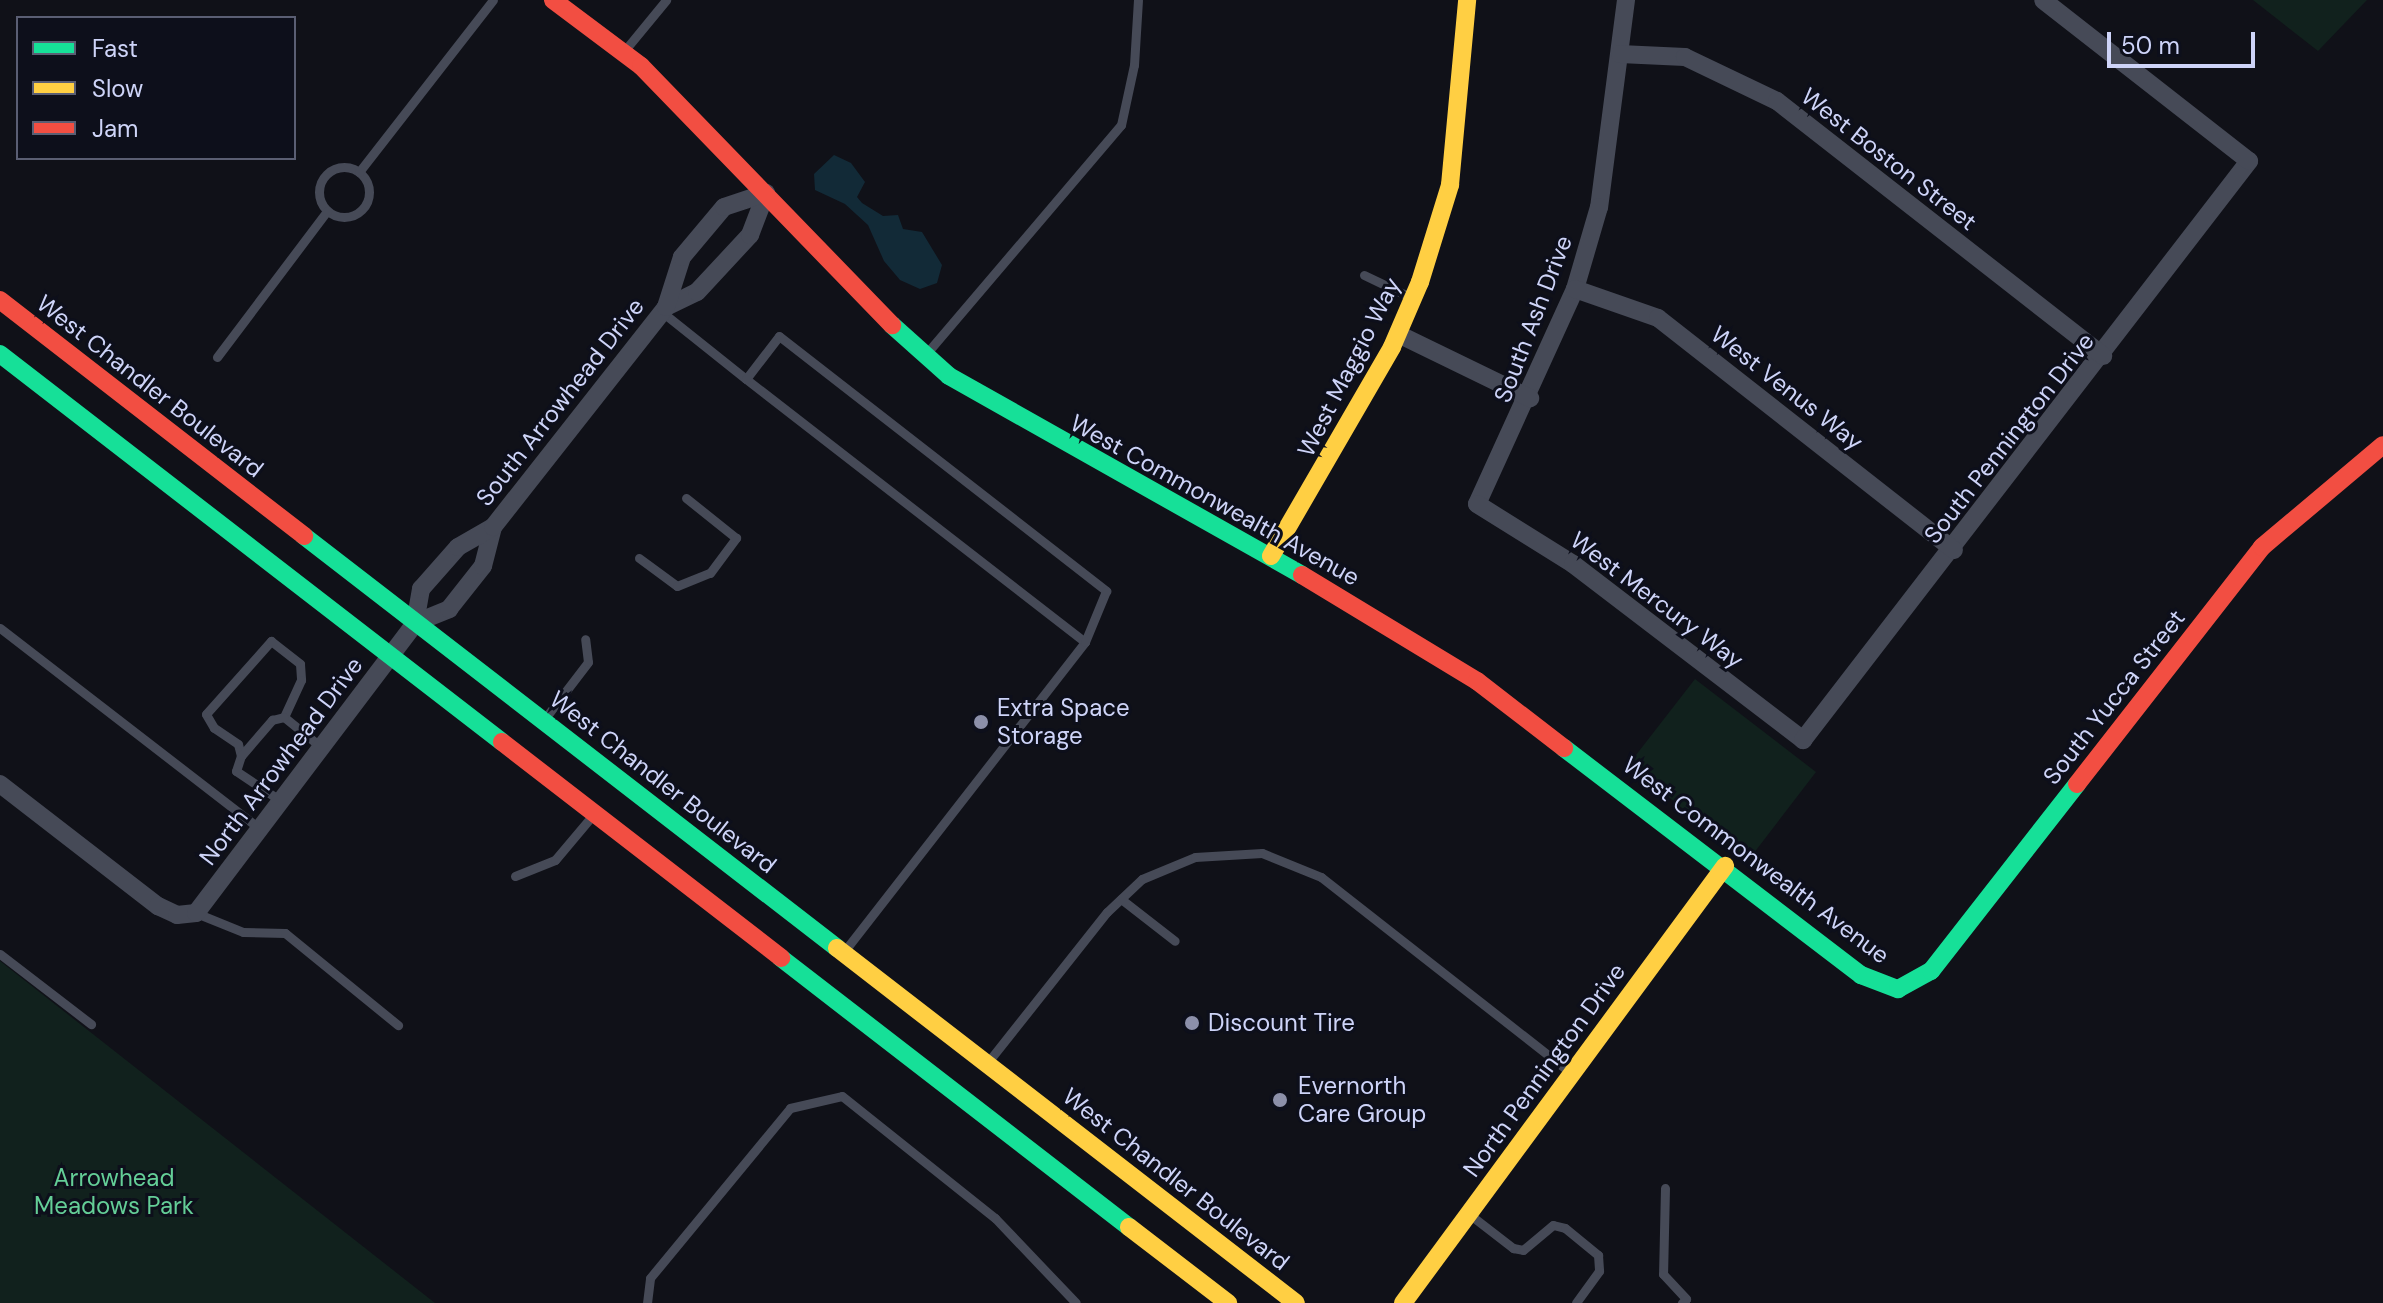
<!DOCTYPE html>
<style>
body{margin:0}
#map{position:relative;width:2383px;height:1303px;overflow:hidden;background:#101118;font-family:"DM Sans",sans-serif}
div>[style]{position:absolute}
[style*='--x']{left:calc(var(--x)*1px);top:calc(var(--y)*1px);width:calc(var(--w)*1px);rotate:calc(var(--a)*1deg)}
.green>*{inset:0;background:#11211d}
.water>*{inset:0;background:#122a37}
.lane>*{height:9px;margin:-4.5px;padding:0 4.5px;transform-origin:4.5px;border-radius:4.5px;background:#464a57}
.lane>.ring{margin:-4.5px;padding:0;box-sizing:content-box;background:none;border:9px solid #464a57;border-radius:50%}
.street>*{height:18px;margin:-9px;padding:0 9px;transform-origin:9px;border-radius:9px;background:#464a57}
.fast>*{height:18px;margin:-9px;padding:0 9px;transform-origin:9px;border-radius:9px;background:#16e098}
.slow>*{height:18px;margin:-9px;padding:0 9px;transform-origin:9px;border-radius:9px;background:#ffcf43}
.jam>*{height:18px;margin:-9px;padding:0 9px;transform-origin:9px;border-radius:9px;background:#f24e42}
.dots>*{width:22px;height:22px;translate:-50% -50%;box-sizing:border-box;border:4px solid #0d0f1b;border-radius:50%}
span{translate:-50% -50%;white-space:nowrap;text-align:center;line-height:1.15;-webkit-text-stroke:6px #0d0f1b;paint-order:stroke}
.street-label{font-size:24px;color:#ced4f8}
.poi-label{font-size:24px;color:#ced4f8}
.left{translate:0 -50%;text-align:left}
.park-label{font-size:24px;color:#64ce97}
.legend{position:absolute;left:16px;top:16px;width:280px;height:144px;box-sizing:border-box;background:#0d0f1b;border:2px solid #5a5e73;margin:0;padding:10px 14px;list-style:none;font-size:24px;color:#ced4f8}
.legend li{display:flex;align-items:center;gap:16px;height:40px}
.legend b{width:40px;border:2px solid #5a5e73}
.scale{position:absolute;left:2107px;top:32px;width:148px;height:36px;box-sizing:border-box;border:4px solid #ced4f8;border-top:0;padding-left:10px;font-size:24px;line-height:28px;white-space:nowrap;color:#ced4f8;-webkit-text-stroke:6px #0d0f1b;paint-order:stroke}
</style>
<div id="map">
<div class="green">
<i style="clip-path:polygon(2253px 0,2367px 0,2318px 51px)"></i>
<i style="clip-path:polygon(1695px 679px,1816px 772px,1747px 862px,1629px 764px)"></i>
<i style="clip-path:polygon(0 961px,75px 1020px,435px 1303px,0 1303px)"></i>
</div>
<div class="water">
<i style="clip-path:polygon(834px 155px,851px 163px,865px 182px,857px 197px,862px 203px,883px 216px,898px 215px,903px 229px,922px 232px,942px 265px,937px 283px,920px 289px,900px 280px,884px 261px,868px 225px,845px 204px,815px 190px,814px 174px)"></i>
</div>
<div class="lane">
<i style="--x:625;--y:50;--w:65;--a:-50.6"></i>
<i class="ring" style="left:319px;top:167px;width:41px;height:41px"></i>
<i style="--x:359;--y:172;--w:218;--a:-52.1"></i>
<i style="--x:1364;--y:275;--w:53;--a:25.6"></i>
<i style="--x:662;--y:312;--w:107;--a:38.6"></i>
<i style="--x:926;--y:354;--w:301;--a:-49.6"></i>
<i style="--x:1121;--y:125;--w:61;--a:-77.8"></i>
<i style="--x:1134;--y:65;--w:65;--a:-86.5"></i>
<i style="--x:217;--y:357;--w:183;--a:-53"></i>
<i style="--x:639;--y:558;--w:47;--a:36.4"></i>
<i style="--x:677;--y:586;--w:35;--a:-22"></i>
<i style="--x:710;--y:573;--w:44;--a:-53.4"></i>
<i style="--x:736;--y:538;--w:64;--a:-141.3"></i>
<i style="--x:0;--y:628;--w:329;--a:37.7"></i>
<i style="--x:546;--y:717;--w:69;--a:-52.6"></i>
<i style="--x:588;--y:662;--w:23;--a:-97"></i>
<i style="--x:241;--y:756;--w:12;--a:-104"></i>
<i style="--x:238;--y:744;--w:29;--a:-146"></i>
<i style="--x:214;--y:728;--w:16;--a:-120"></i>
<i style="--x:206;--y:714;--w:98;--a:-48.3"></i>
<i style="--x:271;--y:641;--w:37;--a:38"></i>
<i style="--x:300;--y:664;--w:16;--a:86"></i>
<i style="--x:301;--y:680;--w:41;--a:114.7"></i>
<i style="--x:284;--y:717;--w:48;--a:39"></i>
<i style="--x:281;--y:801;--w:54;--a:-146.3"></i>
<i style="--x:236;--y:771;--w:16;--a:-72"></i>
<i style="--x:241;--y:756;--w:48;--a:-49.3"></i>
<i style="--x:272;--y:720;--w:12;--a:-14"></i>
<i style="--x:515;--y:876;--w:43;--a:-21.8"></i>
<i style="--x:555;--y:860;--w:57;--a:-49.9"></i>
<i style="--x:1121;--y:899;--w:68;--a:37.9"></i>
<i style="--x:196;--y:913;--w:51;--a:22"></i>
<i style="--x:243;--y:932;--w:42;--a:1.4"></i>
<i style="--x:285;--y:933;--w:146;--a:39.2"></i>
<i style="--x:846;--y:949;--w:389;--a:-52.1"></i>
<i style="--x:1085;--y:642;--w:429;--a:-142.2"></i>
<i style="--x:746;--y:379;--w:54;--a:-52.5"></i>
<i style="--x:779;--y:336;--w:415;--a:37.9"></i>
<i style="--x:1106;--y:591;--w:55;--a:112.4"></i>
<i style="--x:0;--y:954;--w:115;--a:37.6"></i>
<i style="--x:988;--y:1062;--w:191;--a:-51.6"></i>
<i style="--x:1107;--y:912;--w:48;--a:-43.3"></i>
<i style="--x:1142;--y:879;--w:57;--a:-22.5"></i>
<i style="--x:1195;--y:857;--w:67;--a:-3.4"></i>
<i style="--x:1262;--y:853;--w:64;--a:22.1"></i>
<i style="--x:1321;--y:877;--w:316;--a:38.1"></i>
<i style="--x:1665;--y:1188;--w:86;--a:91.3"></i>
<i style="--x:1663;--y:1274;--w:34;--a:47"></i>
<i style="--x:1686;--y:1299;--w:6;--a:135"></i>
<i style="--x:1469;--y:1214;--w:56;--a:37.7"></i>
<i style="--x:1513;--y:1248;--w:10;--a:11"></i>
<i style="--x:1523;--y:1250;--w:39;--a:-40"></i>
<i style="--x:1553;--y:1225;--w:12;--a:14"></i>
<i style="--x:1565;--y:1228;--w:43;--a:39.3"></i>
<i style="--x:1598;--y:1255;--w:16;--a:86"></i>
<i style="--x:1599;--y:1271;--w:39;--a:126"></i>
<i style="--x:647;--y:1303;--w:25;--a:-83"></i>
<i style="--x:650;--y:1278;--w:220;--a:-50.5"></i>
<i style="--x:790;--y:1108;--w:53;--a:-13"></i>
<i style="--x:842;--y:1096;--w:196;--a:38.6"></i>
<i style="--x:995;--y:1218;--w:117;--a:46.4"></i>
</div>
<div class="street">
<i style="--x:1626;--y:0;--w:209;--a:97.4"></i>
<i style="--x:1599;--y:207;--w:85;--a:106.3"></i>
<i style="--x:1575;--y:289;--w:236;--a:114.5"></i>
<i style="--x:1477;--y:504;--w:113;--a:32"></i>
<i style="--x:1573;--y:564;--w:290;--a:37.4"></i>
<i style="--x:1803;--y:740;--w:731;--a:-52.39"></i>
<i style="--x:2249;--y:161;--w:261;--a:-142"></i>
<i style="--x:1620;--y:54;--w:65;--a:2.6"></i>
<i style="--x:1685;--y:57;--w:102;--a:25.6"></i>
<i style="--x:1777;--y:101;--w:414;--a:38"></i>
<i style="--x:1575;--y:289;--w:88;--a:19.3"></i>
<i style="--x:1658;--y:318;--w:376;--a:38.1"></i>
<i style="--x:666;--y:307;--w:34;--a:-26"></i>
<i style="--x:697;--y:292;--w:78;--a:-47.1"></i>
<i style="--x:750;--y:235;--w:45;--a:-69.1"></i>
<i style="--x:1398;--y:334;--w:147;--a:25.9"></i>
<i style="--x:415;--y:623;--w:37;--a:-22"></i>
<i style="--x:449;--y:609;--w:55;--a:-51.7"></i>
<i style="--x:483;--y:566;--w:40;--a:-75.6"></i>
<i style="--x:0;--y:784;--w:200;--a:37.7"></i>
<i style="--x:158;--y:906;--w:21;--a:25"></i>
<i style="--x:177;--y:915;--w:19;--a:-6"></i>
<i style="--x:196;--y:913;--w:363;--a:-52.9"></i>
<i style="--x:415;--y:623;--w:35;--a:-80"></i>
<i style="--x:421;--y:589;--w:56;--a:-48.6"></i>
<i style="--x:458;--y:547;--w:40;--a:-29.7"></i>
<i style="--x:493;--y:527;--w:280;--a:-51.8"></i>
<i style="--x:666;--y:307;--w:52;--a:-72.3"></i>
<i style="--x:682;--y:257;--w:65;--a:-50"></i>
<i style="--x:724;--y:207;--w:44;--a:-18.4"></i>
</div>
<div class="fast">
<i style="--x:892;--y:325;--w:76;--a:41.8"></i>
<i style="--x:949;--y:376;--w:405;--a:29.4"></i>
<i style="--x:0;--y:354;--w:634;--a:37.7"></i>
<i style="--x:304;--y:536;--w:674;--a:37.7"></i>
<i style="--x:1564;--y:748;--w:374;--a:37.4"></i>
<i style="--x:1861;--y:975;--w:40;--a:21"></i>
<i style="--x:1898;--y:989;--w:38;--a:-29"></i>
<i style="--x:1931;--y:971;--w:237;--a:-52"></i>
<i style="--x:781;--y:958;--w:440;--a:37.7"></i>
</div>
<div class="slow">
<i style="--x:1271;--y:556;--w:241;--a:-59.9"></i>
<i style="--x:1392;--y:347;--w:71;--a:-66.7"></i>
<i style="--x:1420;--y:282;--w:102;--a:-72.8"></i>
<i style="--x:1450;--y:185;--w:186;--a:-84.7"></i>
<i style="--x:837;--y:948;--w:580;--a:37.72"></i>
<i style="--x:1129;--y:1227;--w:125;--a:37.5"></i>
<i style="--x:1403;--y:1303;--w:543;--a:-53.62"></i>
</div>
<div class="jam">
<i style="--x:553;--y:0;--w:110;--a:36.9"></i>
<i style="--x:641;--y:66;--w:361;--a:45.9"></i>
<i style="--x:0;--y:300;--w:385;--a:37.8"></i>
<i style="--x:1302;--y:575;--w:205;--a:31.2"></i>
<i style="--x:1477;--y:681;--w:110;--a:37.6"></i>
<i style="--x:502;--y:742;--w:353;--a:37.7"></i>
<i style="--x:2077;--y:784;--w:301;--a:-52"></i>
<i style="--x:2262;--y:547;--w:158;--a:-40.1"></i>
</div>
<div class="dots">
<i style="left:981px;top:722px;background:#8c90aa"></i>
<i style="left:1192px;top:1023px;background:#8c90aa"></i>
<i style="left:1280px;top:1100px;background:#8c90aa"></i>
</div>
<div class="street-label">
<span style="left:1889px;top:159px;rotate:38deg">West Boston Street</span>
<span style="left:1533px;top:319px;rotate:-69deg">South Ash Drive</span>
<span style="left:1349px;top:367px;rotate:-63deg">West Maggio Way</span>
<span style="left:150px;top:386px;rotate:38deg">West Chandler Boulevard</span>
<span style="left:1787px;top:388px;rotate:38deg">West Venus Way</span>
<span style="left:560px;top:402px;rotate:-52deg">South Arrowhead Drive</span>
<span style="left:2009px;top:438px;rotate:-52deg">South Pennington Drive</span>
<span style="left:1215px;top:500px;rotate:29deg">West Commonwealth Avenue</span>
<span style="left:1657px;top:600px;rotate:37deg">West Mercury Way</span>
<span style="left:2114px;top:697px;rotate:-52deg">South Yucca Street</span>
<span style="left:281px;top:761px;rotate:-53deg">North Arrowhead Drive</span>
<span style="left:663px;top:782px;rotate:38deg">West Chandler Boulevard</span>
<span style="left:1756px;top:860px;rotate:37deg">West Commonwealth Avenue</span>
<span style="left:1544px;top:1070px;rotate:-54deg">North Pennington Drive</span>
<span style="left:1176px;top:1179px;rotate:38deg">West Chandler Boulevard</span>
</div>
<div class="poi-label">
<span class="left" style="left:997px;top:722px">Extra Space<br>Storage</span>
<span class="left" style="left:1208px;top:1023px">Discount Tire</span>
<span class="left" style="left:1298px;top:1100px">Evernorth<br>Care Group</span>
</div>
<div class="park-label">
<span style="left:114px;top:1192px">Arrowhead<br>Meadows Park</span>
</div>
<ul class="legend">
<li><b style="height:10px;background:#16e098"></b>Fast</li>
<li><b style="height:10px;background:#ffcf43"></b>Slow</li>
<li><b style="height:10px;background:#f24e42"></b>Jam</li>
</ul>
<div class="scale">50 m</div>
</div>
